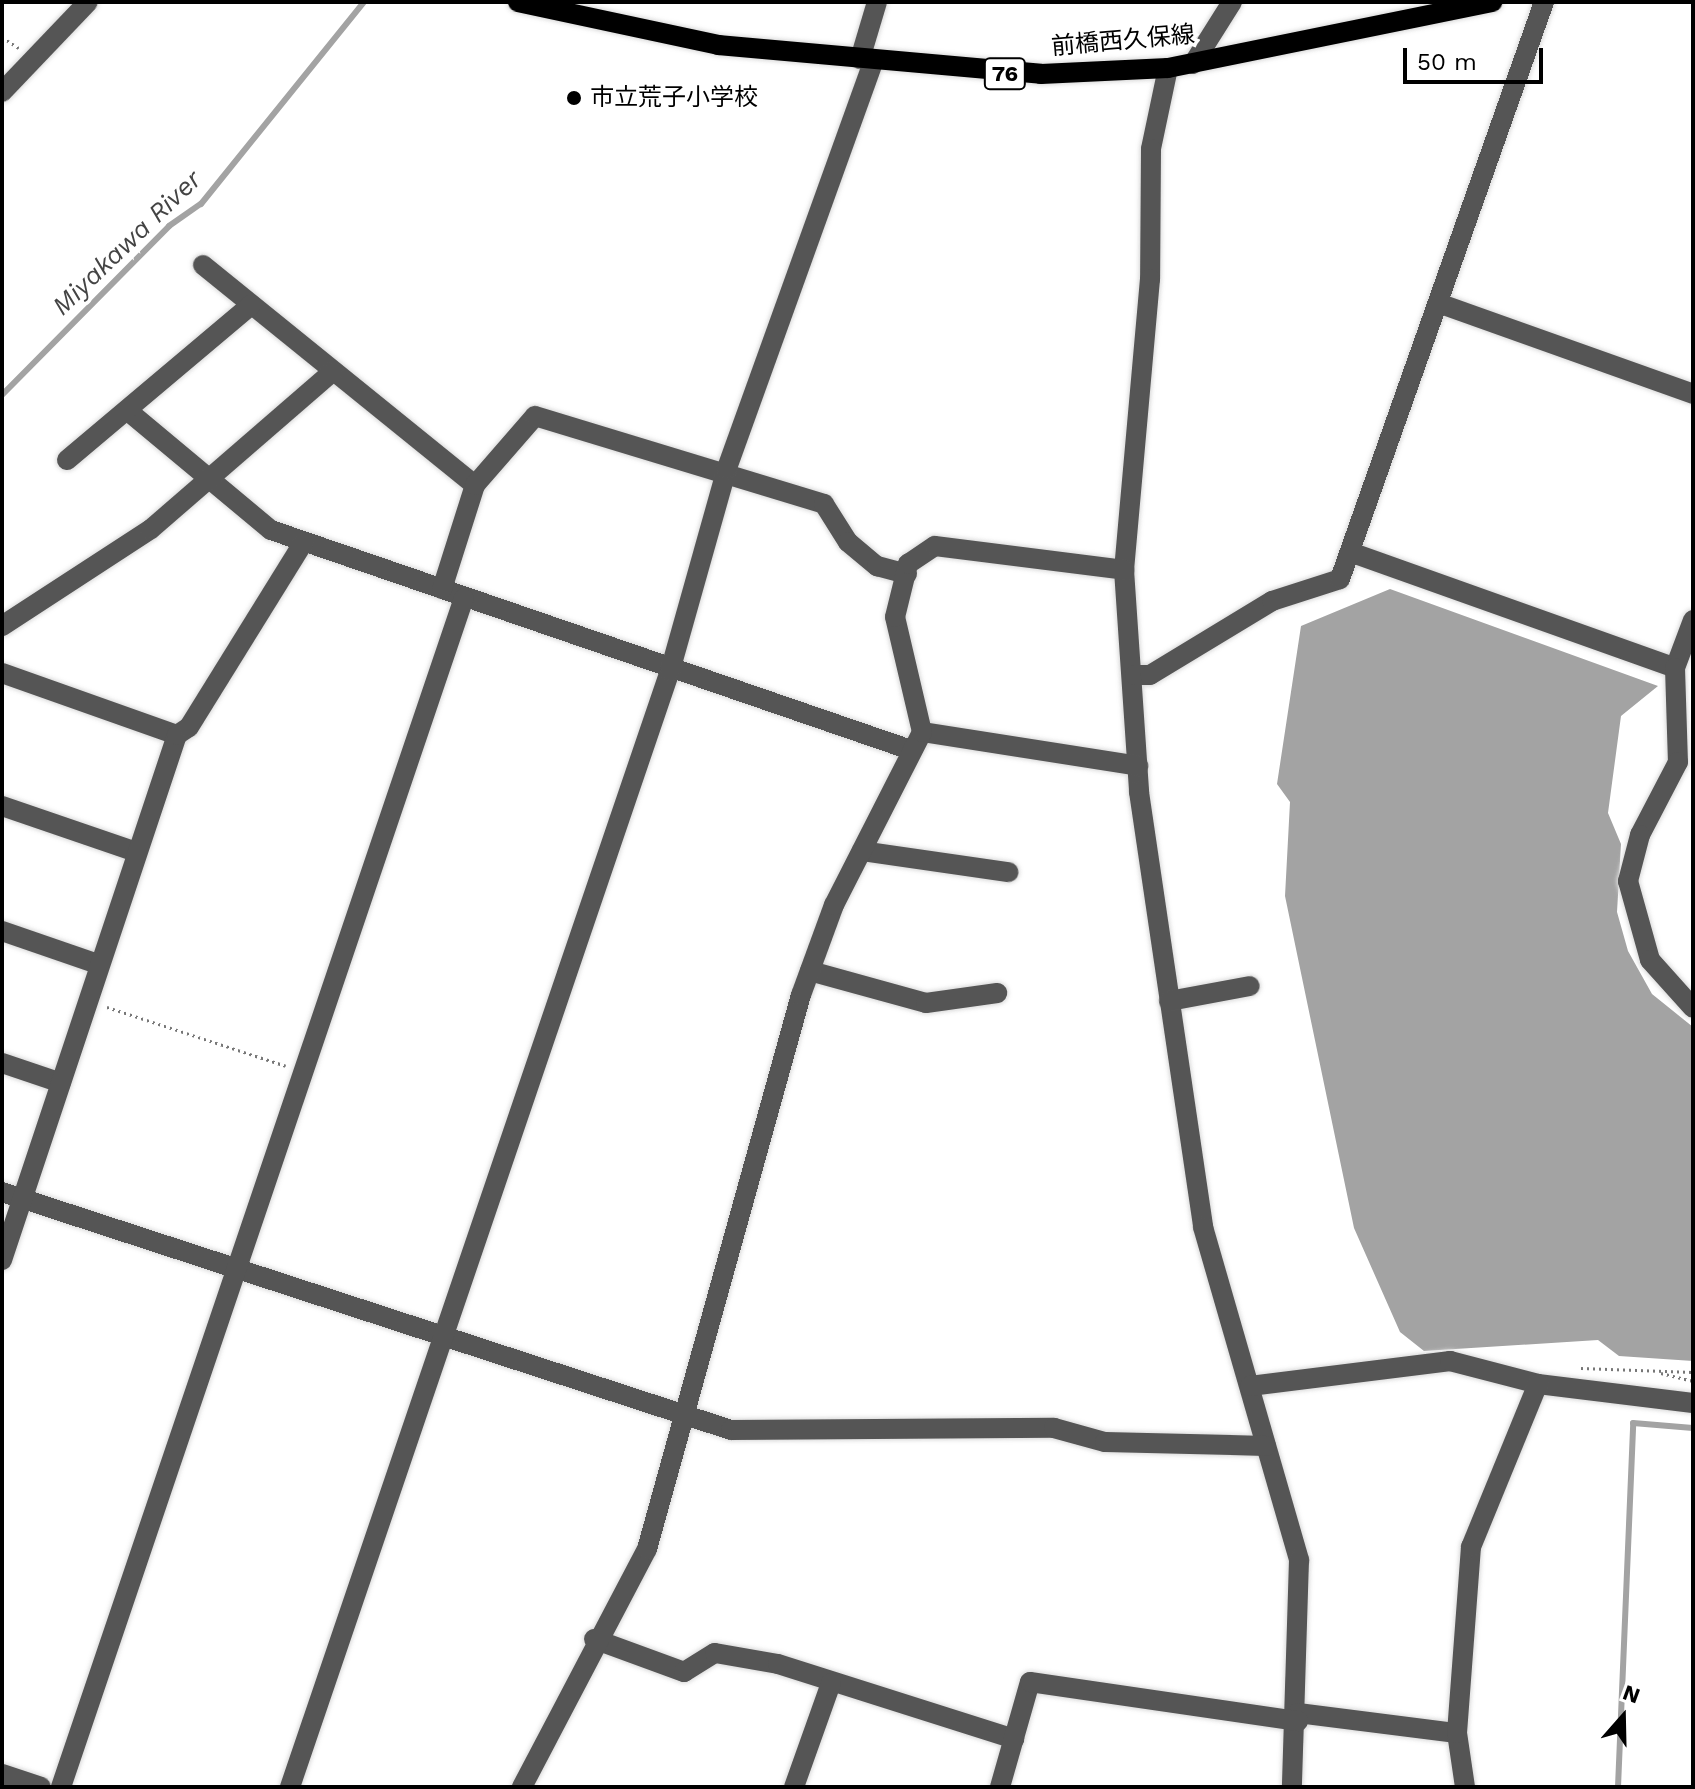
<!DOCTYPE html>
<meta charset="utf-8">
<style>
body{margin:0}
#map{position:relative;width:1695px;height:1789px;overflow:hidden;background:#fff;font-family:"Work Sans","Noto Sans JP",sans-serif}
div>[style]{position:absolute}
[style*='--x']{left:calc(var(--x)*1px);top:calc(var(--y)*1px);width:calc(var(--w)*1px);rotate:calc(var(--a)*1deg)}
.water>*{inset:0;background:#a3a3a3}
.stream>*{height:6px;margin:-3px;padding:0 3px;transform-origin:3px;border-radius:3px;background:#a3a3a3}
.path>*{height:3px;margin-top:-1.5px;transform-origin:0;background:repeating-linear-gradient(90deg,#777 0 2px,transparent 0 6px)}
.roads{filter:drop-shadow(0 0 2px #dbdbdb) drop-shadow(0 0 2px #dbdbdb)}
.minor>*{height:20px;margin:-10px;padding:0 10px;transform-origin:10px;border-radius:10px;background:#555}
.major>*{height:20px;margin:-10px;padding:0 10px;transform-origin:10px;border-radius:10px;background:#000}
.dots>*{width:22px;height:22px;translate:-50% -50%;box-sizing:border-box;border:4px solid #fff;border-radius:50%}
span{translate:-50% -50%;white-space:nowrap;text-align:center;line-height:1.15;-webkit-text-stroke:7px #fff;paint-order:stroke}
.shield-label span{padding:2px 6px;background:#fff;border:2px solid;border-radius:6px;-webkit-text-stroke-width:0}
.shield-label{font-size:22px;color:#000;font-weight:700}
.street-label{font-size:24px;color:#000}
.poi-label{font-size:24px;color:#000}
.left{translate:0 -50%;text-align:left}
.water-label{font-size:26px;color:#444;font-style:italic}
.frame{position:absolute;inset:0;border:4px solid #000;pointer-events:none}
.north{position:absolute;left:1583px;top:1677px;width:80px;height:80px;-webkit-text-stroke:6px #fff;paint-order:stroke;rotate:20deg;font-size:22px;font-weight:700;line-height:32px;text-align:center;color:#000}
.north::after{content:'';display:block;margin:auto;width:28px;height:36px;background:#000;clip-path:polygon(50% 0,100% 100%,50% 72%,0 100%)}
.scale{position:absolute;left:1403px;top:48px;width:140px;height:36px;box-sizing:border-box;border:4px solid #000;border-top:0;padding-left:10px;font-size:24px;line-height:28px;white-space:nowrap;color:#000;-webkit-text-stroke:6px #fff;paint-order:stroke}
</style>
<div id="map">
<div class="water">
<i style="clip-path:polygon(1390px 589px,1658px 686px,1621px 716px,1608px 813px,1621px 844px,1617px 912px,1628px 951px,1652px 994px,1693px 1027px,1693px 1361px,1619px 1356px,1598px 1340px,1424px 1351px,1400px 1332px,1354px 1228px,1285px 896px,1290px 802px,1277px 784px,1301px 626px)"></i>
</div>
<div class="stream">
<i style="--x:2;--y:395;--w:238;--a:-45.3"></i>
<i style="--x:169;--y:226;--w:39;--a:-35"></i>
<i style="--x:201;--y:204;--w:260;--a:-51.1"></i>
<i style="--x:1618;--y:1787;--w:364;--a:-87.6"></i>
<i style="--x:1633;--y:1423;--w:60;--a:4.8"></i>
</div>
<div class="path">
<i style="--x:2;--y:37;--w:20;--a:33"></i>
<i style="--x:107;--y:1007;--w:188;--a:18.2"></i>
<i style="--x:1581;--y:1368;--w:112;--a:2"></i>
<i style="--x:1661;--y:1373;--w:33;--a:14"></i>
</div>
<div class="roads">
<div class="minor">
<i style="--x:860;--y:59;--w:59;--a:-73.4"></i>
<i style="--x:1193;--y:64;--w:73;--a:-57.8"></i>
<i style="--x:1168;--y:68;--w:83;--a:101.9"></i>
<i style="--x:1151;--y:149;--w:130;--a:90.4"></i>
<i style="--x:1150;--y:279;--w:292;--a:95.1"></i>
<i style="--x:1124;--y:570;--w:223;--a:86.1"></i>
<i style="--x:1139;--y:792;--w:440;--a:81.6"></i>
<i style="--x:1203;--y:1227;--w:347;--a:73.9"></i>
<i style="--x:1299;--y:1560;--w:227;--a:91.8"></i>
<i style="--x:2;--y:92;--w:124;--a:-46.3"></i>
<i style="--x:203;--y:265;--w:350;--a:39"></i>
<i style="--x:1438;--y:303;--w:271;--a:19.6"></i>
<i style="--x:128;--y:411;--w:186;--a:39.8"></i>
<i style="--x:271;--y:530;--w:677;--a:18.97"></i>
<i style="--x:67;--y:460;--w:241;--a:-40.1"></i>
<i style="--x:1350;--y:552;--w:345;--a:19.6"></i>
<i style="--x:442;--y:589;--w:109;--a:-72.4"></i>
<i style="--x:475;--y:485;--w:91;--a:-49"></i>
<i style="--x:535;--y:416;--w:302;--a:16.9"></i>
<i style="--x:824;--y:504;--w:45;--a:57.7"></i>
<i style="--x:848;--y:542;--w:38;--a:40"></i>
<i style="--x:877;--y:566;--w:31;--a:15"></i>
<i style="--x:1693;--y:620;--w:51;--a:110.6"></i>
<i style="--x:1675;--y:668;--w:94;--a:88.2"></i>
<i style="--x:1678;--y:762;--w:82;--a:117.5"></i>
<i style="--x:1640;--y:835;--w:48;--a:104.6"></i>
<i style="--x:1628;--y:881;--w:82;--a:74.4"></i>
<i style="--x:1650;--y:960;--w:64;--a:48.1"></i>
<i style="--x:2;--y:626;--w:178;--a:-33.1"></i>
<i style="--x:151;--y:529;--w:240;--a:-40.9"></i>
<i style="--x:2;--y:673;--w:186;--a:19.5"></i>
<i style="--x:1135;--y:675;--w:15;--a:0"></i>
<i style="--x:1150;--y:675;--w:143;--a:-31.2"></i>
<i style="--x:1272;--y:601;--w:71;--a:-17.9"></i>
<i style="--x:1340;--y:579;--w:612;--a:-70.53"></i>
<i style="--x:922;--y:732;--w:219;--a:8.9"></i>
<i style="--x:2;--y:806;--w:142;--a:18.9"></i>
<i style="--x:862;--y:851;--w:148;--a:8.2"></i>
<i style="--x:2;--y:931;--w:102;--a:19"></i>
<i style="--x:810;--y:971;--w:120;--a:15.4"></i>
<i style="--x:926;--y:1003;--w:72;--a:-8"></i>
<i style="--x:1169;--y:1001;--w:82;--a:-10.5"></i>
<i style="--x:2;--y:1063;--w:62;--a:18.7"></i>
<i style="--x:2;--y:1192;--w:767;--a:18.08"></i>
<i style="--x:731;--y:1430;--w:323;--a:-0.4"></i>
<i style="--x:1054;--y:1428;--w:53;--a:15.4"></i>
<i style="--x:1105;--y:1442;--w:161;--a:1.4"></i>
<i style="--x:2;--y:1260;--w:553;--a:-71.57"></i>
<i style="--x:177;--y:735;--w:14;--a:-34"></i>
<i style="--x:189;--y:727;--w:216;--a:-58.2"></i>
<i style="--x:1250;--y:1386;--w:202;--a:-7.1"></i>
<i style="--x:1450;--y:1361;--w:91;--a:14.6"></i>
<i style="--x:1538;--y:1384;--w:156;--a:7"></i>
<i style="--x:594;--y:1639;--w:96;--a:20.1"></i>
<i style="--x:684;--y:1672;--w:36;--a:-32"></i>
<i style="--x:715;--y:1653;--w:64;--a:9.9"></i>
<i style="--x:778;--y:1664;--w:248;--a:17.6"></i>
<i style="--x:1298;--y:1713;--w:160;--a:7.2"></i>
<i style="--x:2;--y:1774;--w:41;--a:18.4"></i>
<i style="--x:61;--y:1787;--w:1255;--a:-71.28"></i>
<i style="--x:290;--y:1787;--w:1179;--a:-71.2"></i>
<i style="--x:670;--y:671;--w:211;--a:-74.3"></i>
<i style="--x:727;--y:468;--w:434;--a:-70.2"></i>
<i style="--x:522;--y:1787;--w:269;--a:-62.3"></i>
<i style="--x:647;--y:1549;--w:575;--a:-74.47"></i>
<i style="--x:801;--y:995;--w:96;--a:-69.9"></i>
<i style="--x:834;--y:905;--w:194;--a:-63"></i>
<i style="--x:922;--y:732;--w:118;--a:-103.2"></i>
<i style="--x:895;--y:617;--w:55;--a:-76.2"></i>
<i style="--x:908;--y:564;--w:32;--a:-34"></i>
<i style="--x:935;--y:546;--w:191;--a:7.2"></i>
<i style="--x:794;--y:1787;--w:110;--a:-70.4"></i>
<i style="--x:1000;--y:1787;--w:109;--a:-74.1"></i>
<i style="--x:1030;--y:1682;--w:271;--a:8.3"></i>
<i style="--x:1465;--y:1787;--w:55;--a:-98.4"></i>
<i style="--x:1457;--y:1733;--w:187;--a:-85.7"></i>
<i style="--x:1471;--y:1547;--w:176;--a:-67.7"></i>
</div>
<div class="major">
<i style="--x:518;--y:2;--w:205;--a:12.1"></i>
<i style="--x:718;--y:45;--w:324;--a:5.1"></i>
<i style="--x:1041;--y:74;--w:127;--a:-2.7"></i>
<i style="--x:1168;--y:68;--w:331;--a:-11.5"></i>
</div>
</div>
<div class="dots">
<i style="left:574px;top:98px;background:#000"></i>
</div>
<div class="shield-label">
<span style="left:1005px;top:74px">76</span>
</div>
<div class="street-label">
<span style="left:1123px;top:41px;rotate:-5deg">前橋西久保線</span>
</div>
<div class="poi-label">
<span class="left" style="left:590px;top:98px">市立荒子小学校</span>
</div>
<div class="water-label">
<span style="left:127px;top:243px;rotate:-44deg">Miyakawa River</span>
</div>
<div class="frame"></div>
<div class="north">N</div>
<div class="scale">50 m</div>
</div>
